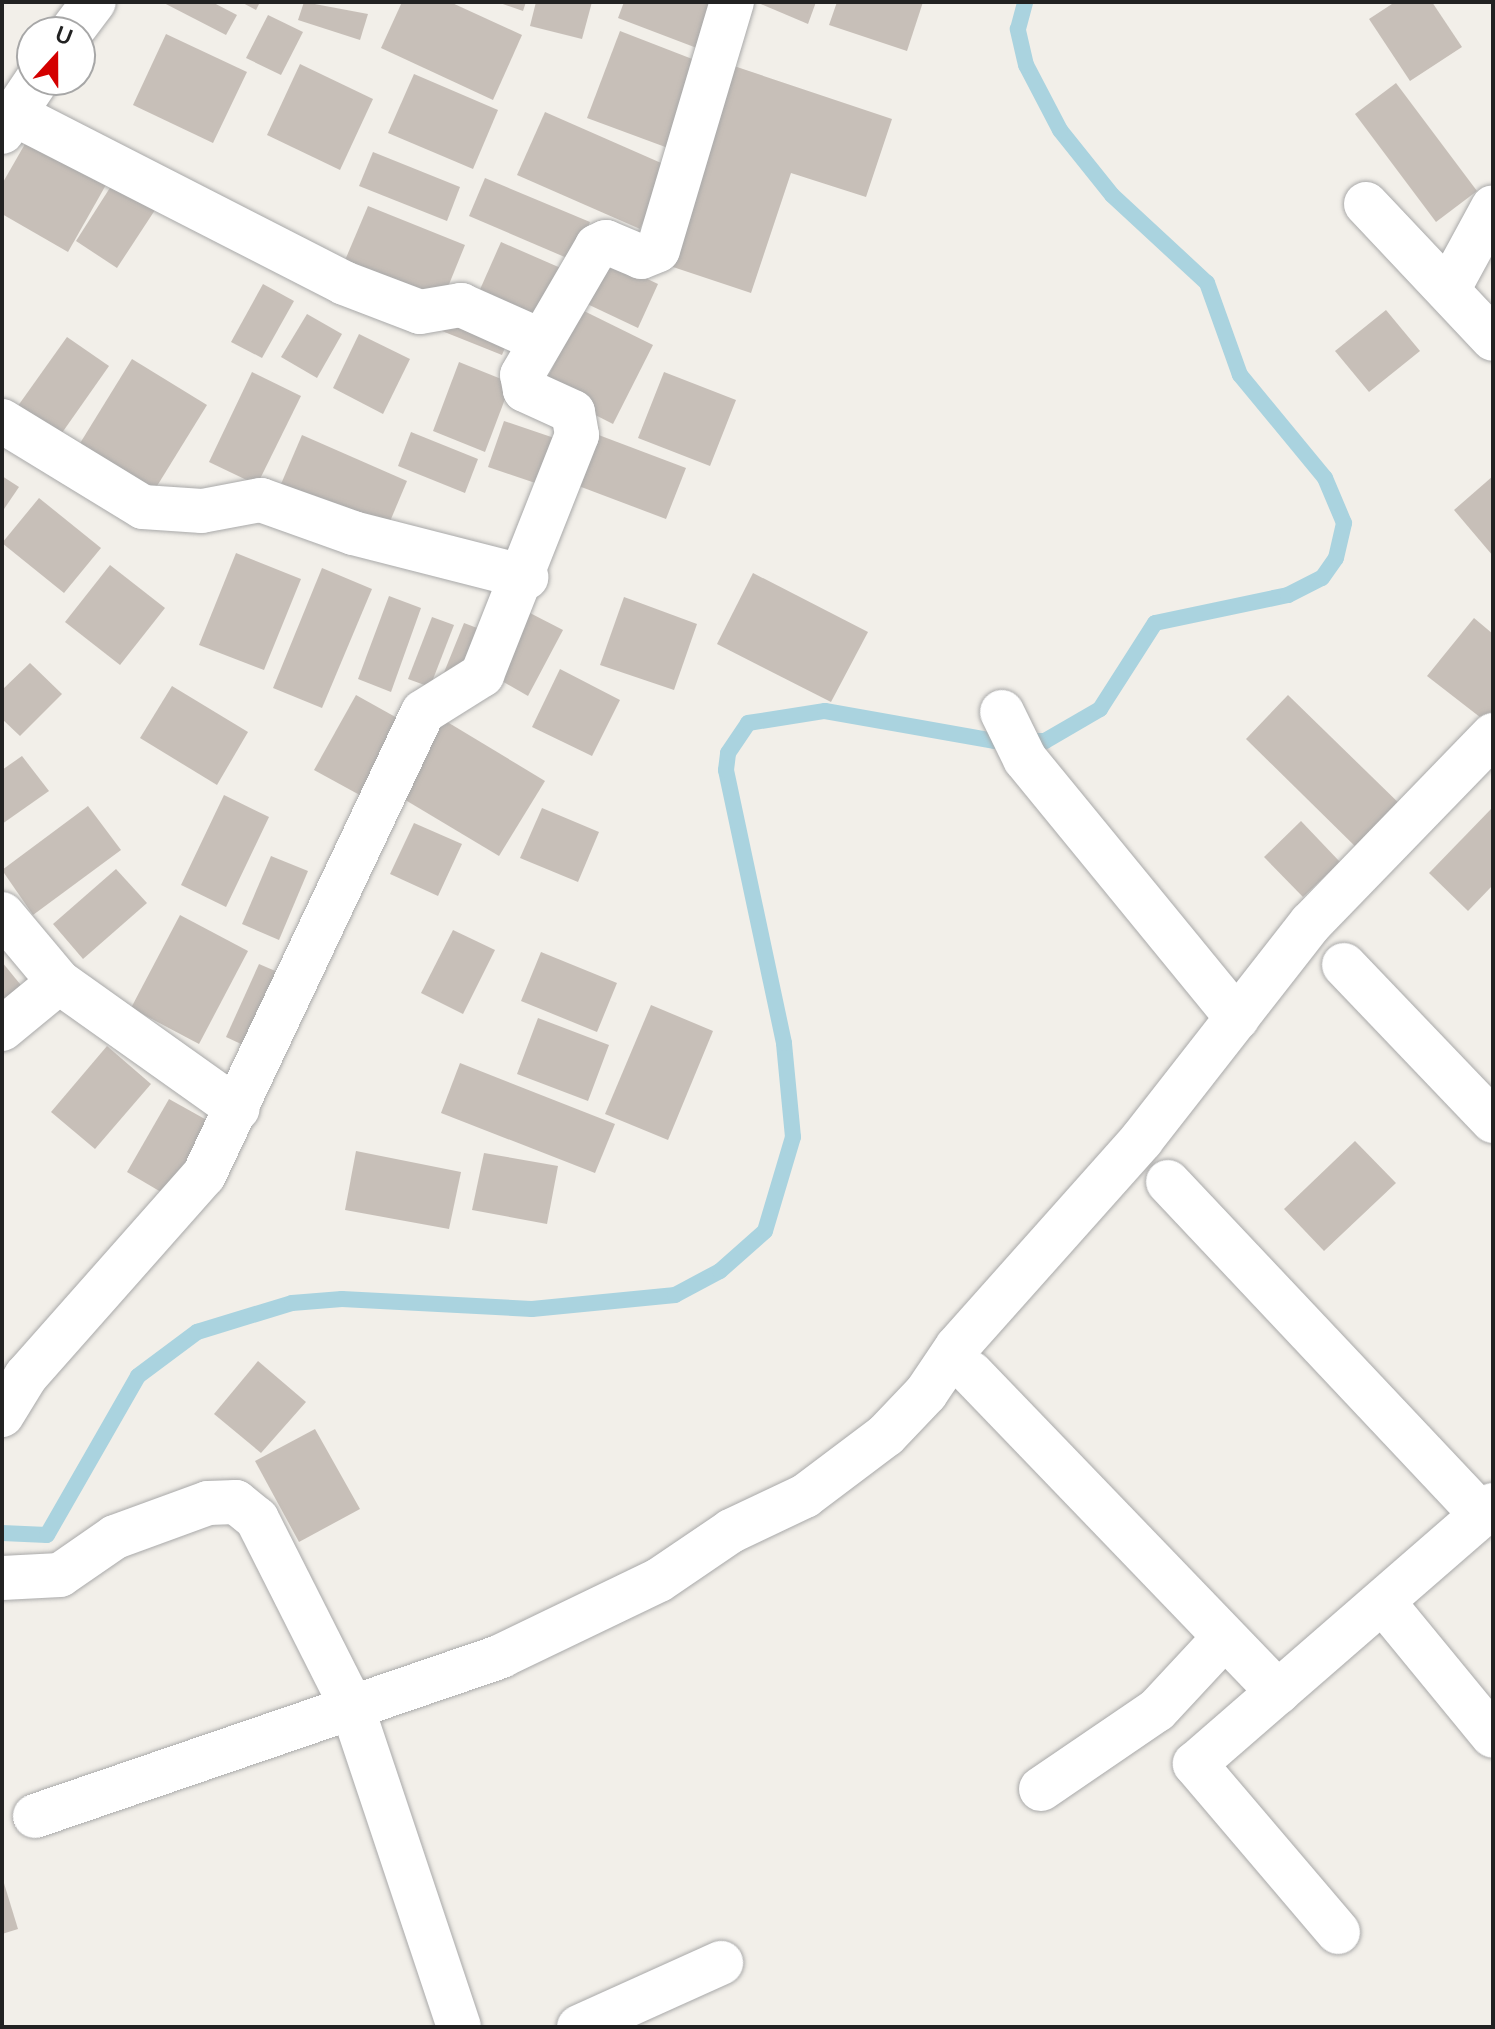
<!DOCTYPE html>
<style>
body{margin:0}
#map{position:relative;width:1495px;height:2029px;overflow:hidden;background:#f2efe9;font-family:Lato,sans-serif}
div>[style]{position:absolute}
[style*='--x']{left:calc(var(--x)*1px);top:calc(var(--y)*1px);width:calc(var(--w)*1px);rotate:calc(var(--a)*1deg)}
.stream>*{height:16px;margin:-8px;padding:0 8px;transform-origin:8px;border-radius:8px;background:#aad3df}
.building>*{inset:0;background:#c7bfb8}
.roads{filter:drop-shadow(0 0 2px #a9a9a9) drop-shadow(0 0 2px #a9a9a9)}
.minor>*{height:44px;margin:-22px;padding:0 22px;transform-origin:22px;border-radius:22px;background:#fff}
span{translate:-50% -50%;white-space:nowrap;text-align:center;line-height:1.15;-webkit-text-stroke:6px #fff;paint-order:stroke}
.frame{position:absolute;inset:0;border:4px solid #222;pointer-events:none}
.north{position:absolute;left:16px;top:16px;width:80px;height:80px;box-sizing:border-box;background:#fff;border:2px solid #a7a7a7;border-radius:50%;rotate:21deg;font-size:22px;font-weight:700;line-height:32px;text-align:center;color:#222}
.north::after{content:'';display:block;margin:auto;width:28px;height:36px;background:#d40000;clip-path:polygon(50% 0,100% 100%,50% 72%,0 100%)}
</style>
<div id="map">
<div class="stream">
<i style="--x:2;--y:1533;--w:45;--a:2.5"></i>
<i style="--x:47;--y:1535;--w:183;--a:-60.2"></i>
<i style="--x:138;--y:1376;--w:74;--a:-36.7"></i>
<i style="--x:197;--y:1332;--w:99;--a:-17"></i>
<i style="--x:292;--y:1303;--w:50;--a:-4.6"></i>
<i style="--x:342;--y:1299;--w:190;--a:3"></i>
<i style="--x:532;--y:1309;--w:144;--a:-5.6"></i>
<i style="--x:675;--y:1295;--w:51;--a:-28.1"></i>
<i style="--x:720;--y:1271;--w:60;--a:-41.6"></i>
<i style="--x:765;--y:1231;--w:98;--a:-73.4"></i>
<i style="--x:793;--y:1137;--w:94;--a:-95.5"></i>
<i style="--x:784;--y:1043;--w:279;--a:-102"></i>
<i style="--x:726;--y:770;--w:17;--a:-83"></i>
<i style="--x:728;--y:753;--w:36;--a:-56"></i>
<i style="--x:748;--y:723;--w:78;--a:-8.9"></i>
<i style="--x:825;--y:711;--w:173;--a:10"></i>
<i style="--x:995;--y:741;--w:50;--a:0"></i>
<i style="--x:1045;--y:741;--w:64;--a:-30.2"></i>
<i style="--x:1100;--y:709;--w:102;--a:-57.4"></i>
<i style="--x:1155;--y:623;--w:136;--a:-11.9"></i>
<i style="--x:1288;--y:595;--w:38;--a:-27"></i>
<i style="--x:1322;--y:578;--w:24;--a:-55"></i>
<i style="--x:1336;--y:558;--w:36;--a:-77"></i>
<i style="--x:1344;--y:523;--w:49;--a:-112.9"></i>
<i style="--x:1325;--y:478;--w:134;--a:-129.5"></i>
<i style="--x:1240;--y:375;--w:98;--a:-109.7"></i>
<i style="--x:1207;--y:283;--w:129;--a:-137.2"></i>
<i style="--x:1112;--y:195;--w:83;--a:-128.7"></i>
<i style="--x:1060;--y:130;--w:73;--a:-117.6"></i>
<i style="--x:1026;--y:65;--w:37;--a:-103"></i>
<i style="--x:1018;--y:29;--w:28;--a:-75"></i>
</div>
<div class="building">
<i style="clip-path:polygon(162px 2px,212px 2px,237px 15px,226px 35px)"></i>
<i style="clip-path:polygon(241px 2px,260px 2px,256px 10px)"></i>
<i style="clip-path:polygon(304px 2px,368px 14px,360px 40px,298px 20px)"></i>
<i style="clip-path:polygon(402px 2px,450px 2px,522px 35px,493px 100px,381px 48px)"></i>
<i style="clip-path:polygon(497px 2px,526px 2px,523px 11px)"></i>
<i style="clip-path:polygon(536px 2px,592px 2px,582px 39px,530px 26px)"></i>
<i style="clip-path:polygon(624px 2px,720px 2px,702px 50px,618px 18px)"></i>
<i style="clip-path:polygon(756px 2px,816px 2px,808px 24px)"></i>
<i style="clip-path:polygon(837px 2px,923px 2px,907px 51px,829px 25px)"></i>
<i style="clip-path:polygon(1395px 2px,1432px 2px,1462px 47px,1410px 81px,1369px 19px)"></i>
<i style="clip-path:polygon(268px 15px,303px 32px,281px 75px,246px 58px)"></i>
<i style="clip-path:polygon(620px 31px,700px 62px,668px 148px,587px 118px)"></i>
<i style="clip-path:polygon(166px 34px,247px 72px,213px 143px,133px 105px)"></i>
<i style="clip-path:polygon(300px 64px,373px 99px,340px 170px,267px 135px)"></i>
<i style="clip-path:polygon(734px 66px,892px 119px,866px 197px,791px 173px,751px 293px,667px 265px)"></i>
<i style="clip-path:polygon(414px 74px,498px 110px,473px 169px,388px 133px)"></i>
<i style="clip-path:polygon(1396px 83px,1477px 191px,1436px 222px,1355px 114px)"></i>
<i style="clip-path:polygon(545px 112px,668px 166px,640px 229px,517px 175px)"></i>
<i style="clip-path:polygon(33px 130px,111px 176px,68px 252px,2px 214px,2px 184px)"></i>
<i style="clip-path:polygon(373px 152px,460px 187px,447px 221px,359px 186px)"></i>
<i style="clip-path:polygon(485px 178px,590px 222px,574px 261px,469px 216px)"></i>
<i style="clip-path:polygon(113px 183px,155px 210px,117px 268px,76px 241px)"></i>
<i style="clip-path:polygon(368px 206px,465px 245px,441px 304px,343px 265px)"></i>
<i style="clip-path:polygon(501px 242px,563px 269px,536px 331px,474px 303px)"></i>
<i style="clip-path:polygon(603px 258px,658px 284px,638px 328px,583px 302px)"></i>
<i style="clip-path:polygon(263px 284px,294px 301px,262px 358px,231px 342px)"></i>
<i style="clip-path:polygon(452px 308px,511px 333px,502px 355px,442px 331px)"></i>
<i style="clip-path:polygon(582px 310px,653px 345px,613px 424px,542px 388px)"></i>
<i style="clip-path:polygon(1386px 310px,1420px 351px,1369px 392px,1335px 351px)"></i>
<i style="clip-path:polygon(307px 314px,342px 334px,317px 378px,281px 357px)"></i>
<i style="clip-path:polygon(359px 334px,410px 359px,383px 414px,333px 388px)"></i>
<i style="clip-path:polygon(67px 337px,109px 366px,57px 440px,15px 410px)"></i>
<i style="clip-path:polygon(132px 359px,207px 405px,149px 499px,74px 453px)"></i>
<i style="clip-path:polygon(459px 362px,511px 383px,485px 452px,433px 431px)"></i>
<i style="clip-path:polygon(252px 372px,301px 396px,257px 485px,209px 462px)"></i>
<i style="clip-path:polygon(664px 372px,736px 400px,710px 466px,638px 438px)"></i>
<i style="clip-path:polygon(504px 421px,566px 442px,550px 488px,488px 467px)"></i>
<i style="clip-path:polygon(411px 432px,478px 459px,465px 493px,398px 466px)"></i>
<i style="clip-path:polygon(596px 434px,686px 468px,666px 519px,576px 485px)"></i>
<i style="clip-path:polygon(302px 435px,407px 481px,383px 538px,278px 491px)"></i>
<i style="clip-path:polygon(2px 476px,19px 487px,2px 512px)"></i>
<i style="clip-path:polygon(1493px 476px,1493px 556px,1454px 510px)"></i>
<i style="clip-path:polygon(39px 498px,101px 548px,64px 593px,2px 543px)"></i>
<i style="clip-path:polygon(236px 553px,301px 579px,264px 670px,199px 645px)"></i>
<i style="clip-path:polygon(110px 565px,165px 608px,120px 665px,65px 622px)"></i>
<i style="clip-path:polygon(322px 568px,372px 589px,322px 708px,273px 688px)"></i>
<i style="clip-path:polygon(753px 573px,868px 632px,831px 702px,717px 644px)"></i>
<i style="clip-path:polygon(389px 596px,421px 608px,391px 692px,358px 679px)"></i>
<i style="clip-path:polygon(624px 597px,697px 624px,674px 690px,600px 665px)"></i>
<i style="clip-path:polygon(530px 613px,563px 630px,528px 696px,495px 677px)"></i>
<i style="clip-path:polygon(432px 617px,454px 625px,430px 687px,408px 679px)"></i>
<i style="clip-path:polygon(1474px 618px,1493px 634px,1493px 711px,1485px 721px,1427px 676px)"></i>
<i style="clip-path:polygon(464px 623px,485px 631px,463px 684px,443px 675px)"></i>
<i style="clip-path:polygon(30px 663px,62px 694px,20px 736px,2px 719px,2px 690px)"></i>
<i style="clip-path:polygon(560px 669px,620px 700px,592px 756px,532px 727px)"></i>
<i style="clip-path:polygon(172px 686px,248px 732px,217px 785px,140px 738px)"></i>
<i style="clip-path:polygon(356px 695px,408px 724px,367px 799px,314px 770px)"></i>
<i style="clip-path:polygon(1288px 695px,1408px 812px,1365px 856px,1246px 739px)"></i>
<i style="clip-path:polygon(444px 720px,545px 781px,499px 856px,397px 795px)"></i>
<i style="clip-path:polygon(22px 756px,49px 791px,2px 824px,2px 770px)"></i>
<i style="clip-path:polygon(224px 795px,269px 817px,226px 907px,181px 885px)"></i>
<i style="clip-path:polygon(88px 806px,121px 850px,33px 915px,2px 870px)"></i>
<i style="clip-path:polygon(1493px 807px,1493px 885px,1468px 911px,1429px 873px)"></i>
<i style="clip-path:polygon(542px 808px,599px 832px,578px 882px,520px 858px)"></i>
<i style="clip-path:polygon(1301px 821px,1340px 862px,1303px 897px,1264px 857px)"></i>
<i style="clip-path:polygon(414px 823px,462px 844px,438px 896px,390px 874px)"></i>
<i style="clip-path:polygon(271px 856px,308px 871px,279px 940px,242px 924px)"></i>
<i style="clip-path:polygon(116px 869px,147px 903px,83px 959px,53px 924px)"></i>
<i style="clip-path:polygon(180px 915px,248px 951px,199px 1044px,131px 1008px)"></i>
<i style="clip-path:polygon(453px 930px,495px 950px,463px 1014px,421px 993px)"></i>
<i style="clip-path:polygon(541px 952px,617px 983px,597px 1032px,521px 1001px)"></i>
<i style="clip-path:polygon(2px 962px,29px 995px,2px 1018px)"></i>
<i style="clip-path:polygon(259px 964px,294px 979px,260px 1053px,226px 1037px)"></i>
<i style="clip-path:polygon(651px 1005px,713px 1031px,668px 1140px,605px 1114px)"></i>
<i style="clip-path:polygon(538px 1018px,609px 1045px,588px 1101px,517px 1074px)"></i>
<i style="clip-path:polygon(107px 1046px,151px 1084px,95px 1149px,51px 1112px)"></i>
<i style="clip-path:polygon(460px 1063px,615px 1124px,595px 1173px,441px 1113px)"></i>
<i style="clip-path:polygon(169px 1099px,221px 1128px,178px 1202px,127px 1172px)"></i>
<i style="clip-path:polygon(1355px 1141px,1396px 1183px,1324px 1251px,1284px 1209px)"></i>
<i style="clip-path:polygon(356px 1151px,461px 1172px,449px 1229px,345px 1210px)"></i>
<i style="clip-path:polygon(484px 1153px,558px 1166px,547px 1224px,472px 1210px)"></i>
<i style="clip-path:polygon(258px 1361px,306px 1402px,261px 1453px,214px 1414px)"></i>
<i style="clip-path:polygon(315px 1429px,360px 1509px,299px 1542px,255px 1461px)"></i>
<i style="clip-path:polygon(3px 1880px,18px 1929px,2px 1934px,2px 1881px)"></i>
</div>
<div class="roads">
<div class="minor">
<i style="--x:71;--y:32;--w:38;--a:-53"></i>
<i style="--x:14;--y:114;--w:371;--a:27.1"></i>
<i style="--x:344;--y:283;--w:81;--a:20.9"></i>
<i style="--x:420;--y:312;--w:42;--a:-9.7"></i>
<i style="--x:461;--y:305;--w:83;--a:24.1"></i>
<i style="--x:2;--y:132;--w:63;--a:-56.1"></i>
<i style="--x:1366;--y:204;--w:185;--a:46.7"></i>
<i style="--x:1448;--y:290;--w:94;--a:-61.5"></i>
<i style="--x:2;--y:421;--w:165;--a:31.4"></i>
<i style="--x:143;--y:507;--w:59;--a:3.9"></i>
<i style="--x:202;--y:511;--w:60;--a:-10.6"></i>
<i style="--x:261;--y:500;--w:98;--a:19.7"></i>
<i style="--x:353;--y:533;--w:179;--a:14.3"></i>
<i style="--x:1002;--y:712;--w:52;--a:63.9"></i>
<i style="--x:1025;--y:759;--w:335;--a:50.7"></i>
<i style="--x:2;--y:914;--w:89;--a:50"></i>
<i style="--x:59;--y:982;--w:219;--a:35.4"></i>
<i style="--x:1344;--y:965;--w:216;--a:46.3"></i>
<i style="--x:2;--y:1029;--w:74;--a:-39.5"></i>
<i style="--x:1168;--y:1182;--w:456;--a:46.7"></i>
<i style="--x:971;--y:1373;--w:443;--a:46.1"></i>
<i style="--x:2;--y:1415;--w:46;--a:-58.4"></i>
<i style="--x:26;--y:1376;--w:268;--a:-48.5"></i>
<i style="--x:204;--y:1175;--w:512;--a:-64.69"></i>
<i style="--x:423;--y:712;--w:70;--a:-32.1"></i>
<i style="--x:482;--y:675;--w:258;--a:-68.4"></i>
<i style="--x:577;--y:435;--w:23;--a:-100"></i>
<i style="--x:573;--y:412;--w:53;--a:-155.4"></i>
<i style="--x:525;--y:390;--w:15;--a:-101"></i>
<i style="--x:522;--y:375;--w:149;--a:-59.8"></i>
<i style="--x:597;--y:246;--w:10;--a:-24"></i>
<i style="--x:606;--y:242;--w:38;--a:23"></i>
<i style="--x:641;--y:257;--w:18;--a:-22"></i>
<i style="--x:658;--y:250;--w:259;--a:-73.4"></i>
<i style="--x:2;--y:1578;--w:58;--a:-3"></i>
<i style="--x:60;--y:1575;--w:67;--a:-34.6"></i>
<i style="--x:115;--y:1537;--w:99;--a:-20.1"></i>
<i style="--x:208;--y:1503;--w:28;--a:-2"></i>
<i style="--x:236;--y:1502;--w:27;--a:39"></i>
<i style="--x:257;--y:1519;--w:211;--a:63.2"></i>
<i style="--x:352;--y:1707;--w:337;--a:71.5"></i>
<i style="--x:1383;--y:1602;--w:173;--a:50.6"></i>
<i style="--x:1041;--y:1789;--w:140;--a:-34.3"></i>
<i style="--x:1157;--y:1710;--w:96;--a:-47.1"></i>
<i style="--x:35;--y:1816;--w:493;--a:-18.9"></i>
<i style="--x:501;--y:1656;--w:175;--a:-25.7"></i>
<i style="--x:659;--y:1580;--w:87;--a:-34.2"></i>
<i style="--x:731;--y:1531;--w:82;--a:-25.3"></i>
<i style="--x:805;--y:1496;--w:101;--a:-37"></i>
<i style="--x:886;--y:1435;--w:58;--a:-46.4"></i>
<i style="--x:926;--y:1393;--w:55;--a:-56"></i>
<i style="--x:957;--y:1347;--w:278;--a:-48.3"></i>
<i style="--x:1142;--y:1139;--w:274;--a:-52"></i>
<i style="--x:1311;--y:923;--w:262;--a:-45.9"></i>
<i style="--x:1338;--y:1932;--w:221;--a:-130.4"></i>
<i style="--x:1195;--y:1764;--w:395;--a:-41"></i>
<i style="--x:579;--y:2027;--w:156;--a:-24.3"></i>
</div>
</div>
<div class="frame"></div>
<div class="north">U</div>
</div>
